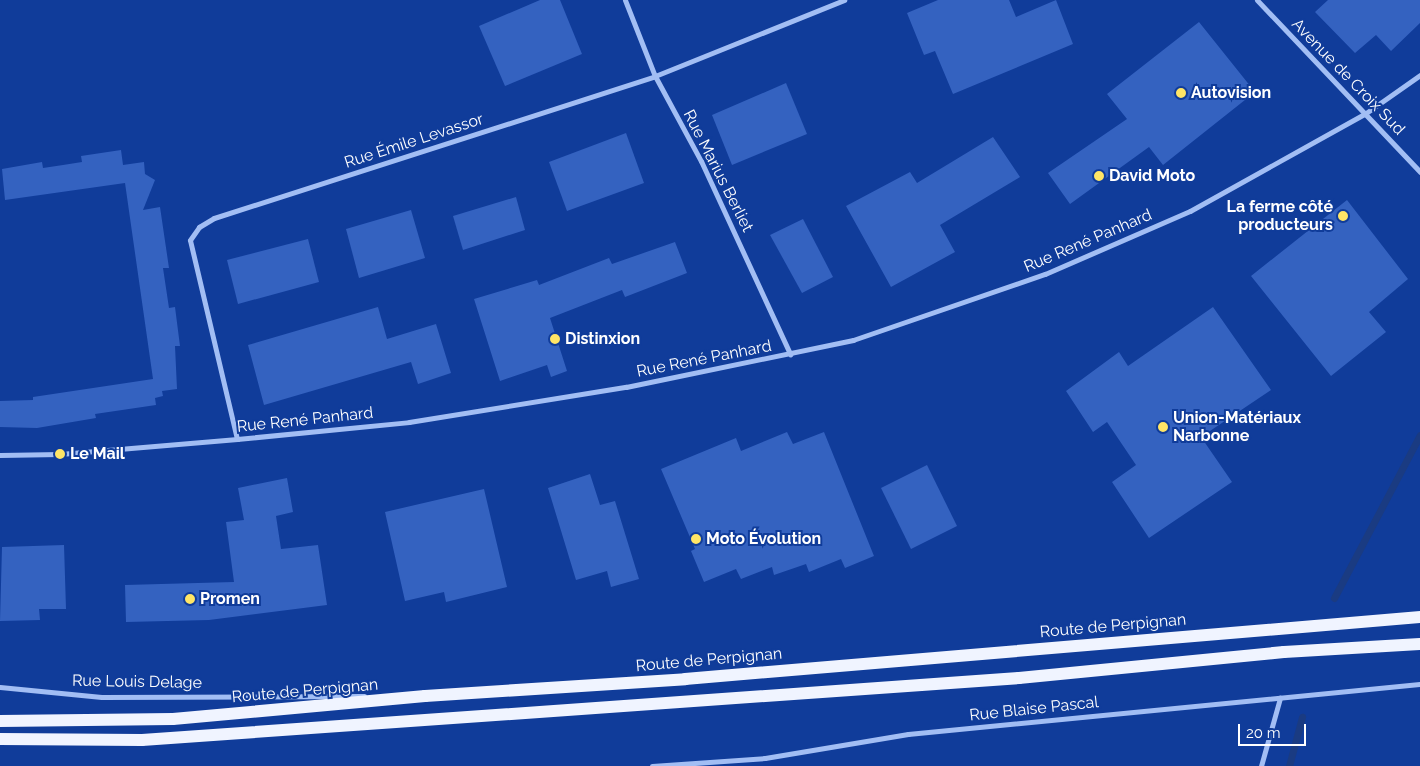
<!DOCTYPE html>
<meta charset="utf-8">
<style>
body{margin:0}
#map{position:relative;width:1420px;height:766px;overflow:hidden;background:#103c9a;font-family:Raleway,sans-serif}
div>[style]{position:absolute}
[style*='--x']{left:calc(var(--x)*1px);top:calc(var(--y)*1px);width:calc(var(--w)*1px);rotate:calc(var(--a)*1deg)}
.stream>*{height:7px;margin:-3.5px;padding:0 3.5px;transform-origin:3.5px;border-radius:3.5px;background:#1a3b82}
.building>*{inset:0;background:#3462c0}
.minor>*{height:5px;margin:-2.5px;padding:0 2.5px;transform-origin:2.5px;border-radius:2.5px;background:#a2bef4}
.primary>*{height:12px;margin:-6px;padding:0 6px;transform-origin:6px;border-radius:6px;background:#f0f4ff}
.dots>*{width:14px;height:14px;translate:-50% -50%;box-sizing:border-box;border:2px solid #103c9a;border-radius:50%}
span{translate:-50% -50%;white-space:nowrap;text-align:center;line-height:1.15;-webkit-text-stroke:4px #103c9a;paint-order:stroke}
.street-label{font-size:16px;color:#fff}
.poi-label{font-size:16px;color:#fff;font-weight:700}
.left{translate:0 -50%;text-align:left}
.right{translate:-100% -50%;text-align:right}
.scale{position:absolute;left:1238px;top:724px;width:68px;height:22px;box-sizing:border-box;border:2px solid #fff;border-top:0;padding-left:6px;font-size:15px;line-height:18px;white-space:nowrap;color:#fff;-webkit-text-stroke:4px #103c9a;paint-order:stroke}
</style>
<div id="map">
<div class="stream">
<i style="--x:1334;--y:598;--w:184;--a:-62.2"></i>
<i style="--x:1289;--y:766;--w:51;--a:-75.1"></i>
</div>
<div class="building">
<i style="clip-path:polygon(540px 0,560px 0,582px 54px,505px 86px,479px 26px)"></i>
<i style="clip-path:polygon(938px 0,1009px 0,1016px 17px,1056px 0,1073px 44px,953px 94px,935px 51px,924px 55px,907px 13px)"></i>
<i style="clip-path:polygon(1328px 0,1420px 0,1420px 23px,1391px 51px,1376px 35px,1355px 53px,1315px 12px)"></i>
<i style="clip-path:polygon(1199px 22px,1255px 92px,1163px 165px,1149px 147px,1070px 204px,1048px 173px,1127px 119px,1107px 94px)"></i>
<i style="clip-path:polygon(786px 83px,807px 134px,732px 165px,712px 115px)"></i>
<i style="clip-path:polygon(626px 133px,644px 183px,567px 211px,549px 162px)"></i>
<i style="clip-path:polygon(993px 137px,1020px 177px,940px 225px,955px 252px,891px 287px,846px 206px,910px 172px,917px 183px)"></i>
<i style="clip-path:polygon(121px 150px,123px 165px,144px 162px,145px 174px,155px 180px,143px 210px,160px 207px,169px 268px,163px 268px,169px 308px,175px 307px,180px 346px,175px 346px,177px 389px,162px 391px,163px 396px,155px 398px,156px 405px,95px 414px,96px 418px,37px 428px,0 427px,0 401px,33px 400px,33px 397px,153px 379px,125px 183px,5px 200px,2px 169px,42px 162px,43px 168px,63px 165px,82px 162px,81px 156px)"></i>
<i style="clip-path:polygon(516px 197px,525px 230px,463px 250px,453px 216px)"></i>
<i style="clip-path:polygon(1347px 200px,1408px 279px,1369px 312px,1386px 332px,1331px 376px,1251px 276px)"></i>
<i style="clip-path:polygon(411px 210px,425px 258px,359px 278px,346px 229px)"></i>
<i style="clip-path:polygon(803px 219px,833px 277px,802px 293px,770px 235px)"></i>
<i style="clip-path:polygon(308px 239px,319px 282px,238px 304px,227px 260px)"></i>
<i style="clip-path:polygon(675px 242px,687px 273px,625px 297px,622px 290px,550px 318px,567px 371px,551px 377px,547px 365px,500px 381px,474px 299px,537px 280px,539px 285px,609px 258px,612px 264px)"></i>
<i style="clip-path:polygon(378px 307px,387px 339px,436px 324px,451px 373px,418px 384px,411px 362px,264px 405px,248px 345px)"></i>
<i style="clip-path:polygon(1213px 307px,1271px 390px,1201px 437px,1232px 482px,1149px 538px,1112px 482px,1136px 465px,1107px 422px,1093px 432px,1066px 391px,1119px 352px,1128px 366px)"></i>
<i style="clip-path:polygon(787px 432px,793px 444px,824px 432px,874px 556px,845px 568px,841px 559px,809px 572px,806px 564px,774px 575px,772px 567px,741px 579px,736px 569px,704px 582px,691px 551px,695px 549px,661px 469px,736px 438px,741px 451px)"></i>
<i style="clip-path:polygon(927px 465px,957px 526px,911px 549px,881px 488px)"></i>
<i style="clip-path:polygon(590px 474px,600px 505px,615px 501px,639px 579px,611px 587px,607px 571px,576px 580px,548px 488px)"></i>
<i style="clip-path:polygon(287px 478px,293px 512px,276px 516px,281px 549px,318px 545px,327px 605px,209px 620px,126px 622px,125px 585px,234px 582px,226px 522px,244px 520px,238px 488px)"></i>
<i style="clip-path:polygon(484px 489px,507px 587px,446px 602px,444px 592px,405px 601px,385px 512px)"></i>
<i style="clip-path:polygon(64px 545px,66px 609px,39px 609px,40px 620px,0 621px,2px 547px)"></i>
</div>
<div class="minor">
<i style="--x:625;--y:0;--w:82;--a:68.5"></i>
<i style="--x:655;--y:76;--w:97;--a:61.6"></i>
<i style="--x:701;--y:161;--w:213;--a:65.2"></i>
<i style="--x:1257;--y:0;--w:237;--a:46.5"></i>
<i style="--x:237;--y:439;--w:204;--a:-103.3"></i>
<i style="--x:190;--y:240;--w:16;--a:-55"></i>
<i style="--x:199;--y:227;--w:17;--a:-31"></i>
<i style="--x:214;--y:218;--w:463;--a:-17.8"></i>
<i style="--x:655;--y:76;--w:204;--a:-21.9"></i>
<i style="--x:0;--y:455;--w:60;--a:-1"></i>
<i style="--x:60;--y:454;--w:178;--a:-4.8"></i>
<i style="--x:237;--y:439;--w:173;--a:-5.6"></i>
<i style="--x:409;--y:422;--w:220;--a:-9.2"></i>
<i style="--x:626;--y:387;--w:232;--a:-11.7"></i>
<i style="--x:853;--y:340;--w:203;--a:-19"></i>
<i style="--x:1045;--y:274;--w:158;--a:-23.5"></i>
<i style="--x:1190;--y:211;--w:201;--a:-29.1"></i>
<i style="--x:1366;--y:113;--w:66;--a:-35.1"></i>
<i style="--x:0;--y:687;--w:102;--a:5.6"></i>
<i style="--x:102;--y:697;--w:262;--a:-0.2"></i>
<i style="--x:652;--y:766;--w:113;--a:-4"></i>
<i style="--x:765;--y:758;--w:145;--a:-9.5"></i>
<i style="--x:908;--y:734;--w:514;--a:-5.58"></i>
<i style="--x:1261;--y:766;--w:71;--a:-74.4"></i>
</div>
<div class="primary">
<i style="--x:0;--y:721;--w:173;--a:-0.7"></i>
<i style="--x:173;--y:719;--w:253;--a:-5.2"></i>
<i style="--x:425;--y:696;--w:261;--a:-3.7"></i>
<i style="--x:685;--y:679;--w:738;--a:-4.82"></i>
<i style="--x:0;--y:739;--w:142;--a:0.4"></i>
<i style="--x:142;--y:740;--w:879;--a:-4.04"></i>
<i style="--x:1019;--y:678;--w:266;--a:-5.6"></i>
<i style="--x:1284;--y:652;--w:136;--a:-3.4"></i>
</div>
<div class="dots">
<i style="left:1181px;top:93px;background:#ffe566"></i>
<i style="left:1099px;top:176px;background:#ffe566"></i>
<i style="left:1343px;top:216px;background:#ffe566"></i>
<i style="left:555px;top:339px;background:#ffe566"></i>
<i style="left:1163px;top:427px;background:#ffe566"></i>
<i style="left:60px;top:454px;background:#ffe566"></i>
<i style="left:696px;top:539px;background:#ffe566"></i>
<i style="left:190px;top:599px;background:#ffe566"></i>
</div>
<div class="street-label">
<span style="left:1348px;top:77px;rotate:46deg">Avenue de Croix Sud</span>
<span style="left:414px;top:141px;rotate:-18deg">Rue Émile Levassor</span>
<span style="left:718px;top:171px;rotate:63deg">Rue Marius Berliet</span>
<span style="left:1088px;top:241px;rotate:-23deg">Rue René Panhard</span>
<span style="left:704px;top:359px;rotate:-11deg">Rue René Panhard</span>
<span style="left:305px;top:420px;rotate:-6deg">Rue René Panhard</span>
<span style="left:1113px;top:626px;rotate:-5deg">Route de Perpignan</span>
<span style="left:709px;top:660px;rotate:-5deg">Route de Perpignan</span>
<span style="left:137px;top:682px;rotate:1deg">Rue Louis Delage</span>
<span style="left:305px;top:691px;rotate:-5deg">Route de Perpignan</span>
<span style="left:1034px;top:709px;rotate:-6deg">Rue Blaise Pascal</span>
</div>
<div class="poi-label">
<span class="left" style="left:1191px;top:93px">Autovision</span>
<span class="left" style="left:1109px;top:176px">David Moto</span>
<span class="right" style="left:1333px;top:216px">La ferme côté<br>producteurs</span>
<span class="left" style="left:565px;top:339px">Distinxion</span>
<span class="left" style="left:1173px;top:427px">Union-Matériaux<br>Narbonne</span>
<span class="left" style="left:70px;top:454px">Le Mail</span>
<span class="left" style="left:706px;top:539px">Moto Évolution</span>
<span class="left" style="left:200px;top:599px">Promen</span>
</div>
<div class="scale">20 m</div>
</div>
